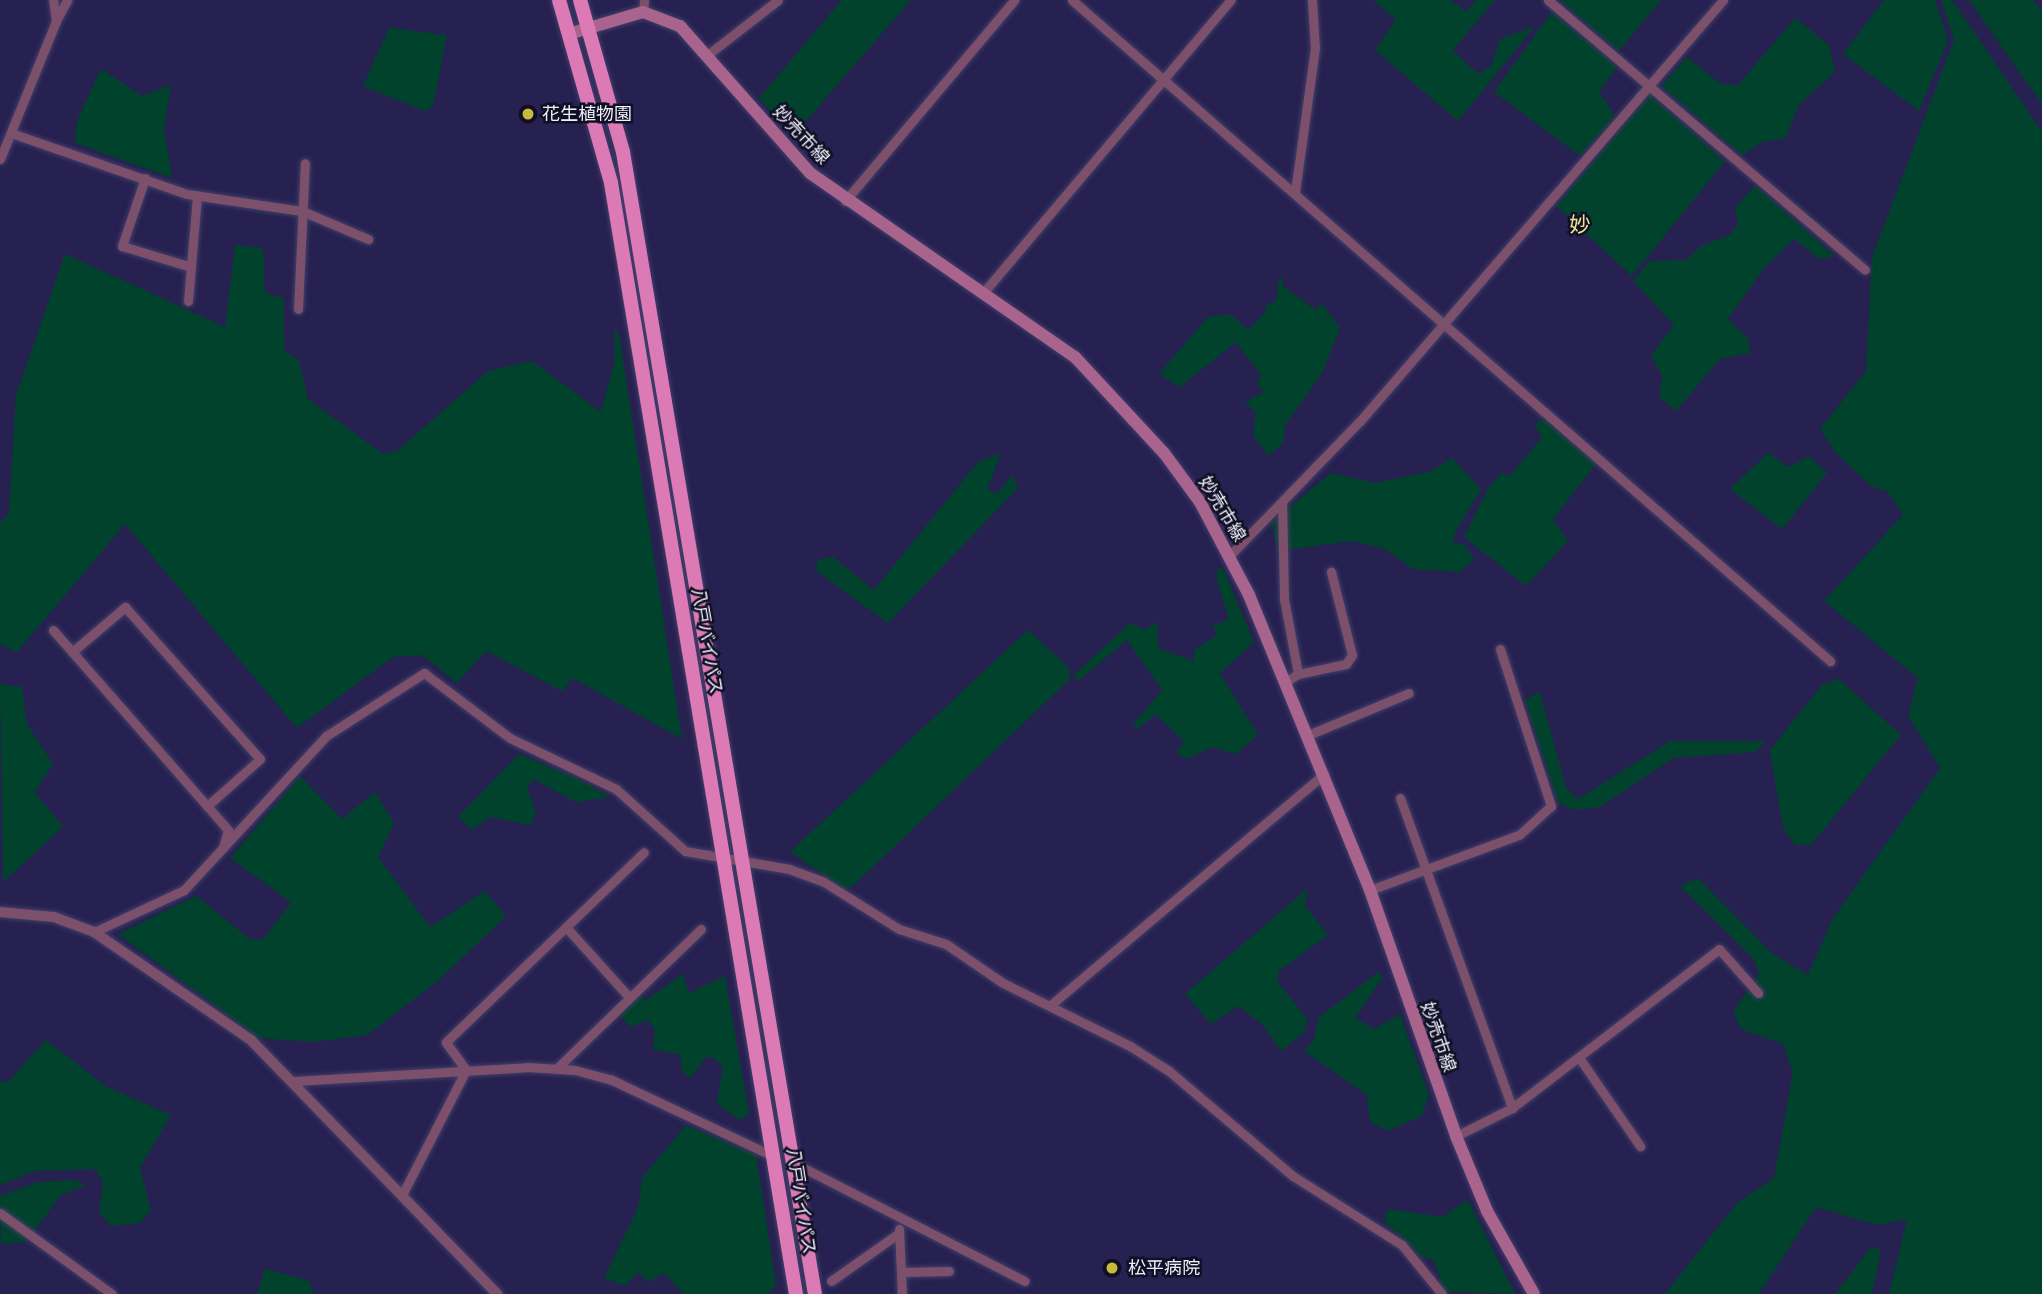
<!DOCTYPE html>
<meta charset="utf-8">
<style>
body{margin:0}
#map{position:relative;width:2042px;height:1294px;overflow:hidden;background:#262151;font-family:Mulish,"Noto Sans JP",sans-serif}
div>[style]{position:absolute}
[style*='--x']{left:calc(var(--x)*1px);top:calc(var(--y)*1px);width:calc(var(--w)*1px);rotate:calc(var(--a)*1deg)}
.green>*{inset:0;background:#00422c}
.roads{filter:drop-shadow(0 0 2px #423e69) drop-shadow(0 0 2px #423e69)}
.minor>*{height:9px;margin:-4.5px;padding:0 4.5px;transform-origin:4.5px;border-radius:4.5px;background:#7c506a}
.tertiary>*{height:10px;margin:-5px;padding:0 5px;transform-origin:5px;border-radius:5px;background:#7c506a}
.secondary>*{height:12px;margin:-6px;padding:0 6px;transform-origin:6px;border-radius:6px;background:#a9648e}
.trunk>*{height:14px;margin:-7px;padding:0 7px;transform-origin:7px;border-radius:7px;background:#dc7ab6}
.dots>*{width:19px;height:19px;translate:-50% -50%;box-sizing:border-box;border:4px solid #100f24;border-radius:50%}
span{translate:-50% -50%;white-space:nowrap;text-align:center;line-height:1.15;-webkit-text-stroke:5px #100f24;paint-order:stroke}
.poi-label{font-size:18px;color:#eff0fc}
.left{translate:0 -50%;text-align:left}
.street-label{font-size:18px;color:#eff0fc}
.quarter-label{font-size:21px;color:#ebe494}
</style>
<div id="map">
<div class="green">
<i style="clip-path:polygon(842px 0,911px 0,792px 137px,759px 98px)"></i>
<i style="clip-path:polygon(1373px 0,1450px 0,1466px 11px,1476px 0,1495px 0,1453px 50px,1478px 74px,1491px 66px,1500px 39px,1535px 26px,1458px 121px,1375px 50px,1396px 20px)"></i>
<i style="clip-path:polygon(1560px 0,1661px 0,1619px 51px)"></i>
<i style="clip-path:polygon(1884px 0,1935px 0,1948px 40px,1919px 111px,1843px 54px)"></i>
<i style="clip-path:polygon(1941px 0,1952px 0,2042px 132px,2042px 1294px,1889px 1294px,1907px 1219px,1877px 1225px,1816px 1207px,1759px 1294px,1665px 1294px,1737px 1203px,1774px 1178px,1793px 1072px,1783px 1044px,1741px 1029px,1733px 1012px,1759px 974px,1753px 958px,1680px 886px,1698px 878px,1773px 954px,1808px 975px,1833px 918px,1940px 768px,1908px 716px,1918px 678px,1824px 601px,1903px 515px,1888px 492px,1871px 486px,1836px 453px,1820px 429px,1866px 371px,1872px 257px,1954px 40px)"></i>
<i style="clip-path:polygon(1969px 0,2033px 0,2042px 11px,2042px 104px)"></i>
<i style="clip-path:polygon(1552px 12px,1617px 67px,1599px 92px,1615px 116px,1580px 156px,1494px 92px)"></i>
<i style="clip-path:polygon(1795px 18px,1829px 45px,1835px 72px,1799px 105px,1785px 139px,1764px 141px,1742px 155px,1661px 86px,1687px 57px,1721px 84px,1738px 85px)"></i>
<i style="clip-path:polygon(389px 28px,447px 35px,433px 106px,424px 111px,363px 86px)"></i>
<i style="clip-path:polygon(101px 69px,142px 96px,171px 85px,164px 129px,172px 178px,75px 143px,77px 121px)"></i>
<i style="clip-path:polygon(1650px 95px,1725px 161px,1632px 276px,1556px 206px)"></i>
<i style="clip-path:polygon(1755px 185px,1835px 256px,1819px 259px,1794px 239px,1765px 267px,1728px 319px,1749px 339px,1750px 353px,1720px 359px,1676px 411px,1659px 397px,1662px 375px,1651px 356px,1674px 325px,1633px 281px,1650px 261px,1687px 260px,1701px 246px,1730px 235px,1738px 224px,1735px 208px)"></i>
<i style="clip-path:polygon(235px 245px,263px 248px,265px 292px,284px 299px,284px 350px,299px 361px,308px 399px,383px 454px,397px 451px,488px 371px,532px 361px,601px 412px,615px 359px,614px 330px,619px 334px,682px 739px,573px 678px,562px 691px,486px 651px,457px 683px,422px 655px,393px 657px,297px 728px,125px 524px,17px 652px,0 644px,0 523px,9px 513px,16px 395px,65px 254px,225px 327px)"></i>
<i style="clip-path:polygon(1280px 273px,1284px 287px,1316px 310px,1322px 303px,1340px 328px,1322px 373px,1285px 425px,1283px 443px,1268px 456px,1253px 435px,1256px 412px,1245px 402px,1264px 392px,1257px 384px,1261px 375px,1236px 342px,1180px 387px,1159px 374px,1208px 317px,1230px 314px,1248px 330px,1267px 311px,1265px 305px,1276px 301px)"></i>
<i style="clip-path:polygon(1542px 418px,1596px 464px,1553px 519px,1568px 541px,1526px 586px,1464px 537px,1488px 489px,1502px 472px,1509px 477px,1542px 437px,1535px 426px)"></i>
<i style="clip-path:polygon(1001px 453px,987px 489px,997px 494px,1012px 475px,1018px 488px,888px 623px,815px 570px,819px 559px,833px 557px,874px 590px,978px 462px)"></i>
<i style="clip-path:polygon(1768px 453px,1789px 467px,1809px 456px,1827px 473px,1782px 529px,1730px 489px)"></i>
<i style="clip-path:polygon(1452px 458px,1481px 489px,1455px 533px,1453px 542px,1465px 545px,1474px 559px,1460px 572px,1413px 569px,1383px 548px,1351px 541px,1277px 551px,1271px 522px,1331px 473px,1375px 483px,1432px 471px)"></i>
<i style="clip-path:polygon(1223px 568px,1254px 642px,1220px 673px,1258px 735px,1236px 754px,1212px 747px,1187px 759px,1176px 753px,1184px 742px,1156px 714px,1138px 729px,1133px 725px,1162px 690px,1127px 640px,1078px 681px,1074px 675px,1130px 623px,1143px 630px,1158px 622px,1158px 648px,1193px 661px,1195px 649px,1218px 635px,1212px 626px,1229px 619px,1217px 581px,1217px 569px)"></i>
<i style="clip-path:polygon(1028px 630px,1068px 667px,1070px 679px,853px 886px,845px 889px,790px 852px)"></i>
<i style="clip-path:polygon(1839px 679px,1901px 735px,1811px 845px,1795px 845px,1783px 828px,1770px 750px,1822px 685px)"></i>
<i style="clip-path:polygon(0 684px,22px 687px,27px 724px,53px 764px,35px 792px,63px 827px,3px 882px)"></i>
<i style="clip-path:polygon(1540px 692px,1566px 788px,1578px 799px,1670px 741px,1766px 741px,1755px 752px,1673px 758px,1600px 807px,1575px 810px,1558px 803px,1525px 700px)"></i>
<i style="clip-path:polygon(519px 754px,577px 778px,611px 797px,576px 802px,533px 779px,527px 789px,536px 811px,531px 825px,490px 817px,472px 830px,458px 817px)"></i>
<i style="clip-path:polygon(300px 776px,342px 819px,375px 792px,394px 823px,378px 857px,430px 927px,485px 891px,506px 916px,439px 980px,367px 1035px,313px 1042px,259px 1038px,118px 934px,196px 896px,250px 939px,263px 940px,291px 902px,230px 858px)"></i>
<i style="clip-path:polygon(1308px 888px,1305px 906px,1328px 935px,1279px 971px,1277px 981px,1308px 1020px,1303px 1033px,1281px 1051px,1263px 1025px,1238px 1006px,1211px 1024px,1185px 994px)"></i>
<i style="clip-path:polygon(1378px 972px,1383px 977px,1355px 1018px,1374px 1029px,1400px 1014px,1429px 1095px,1422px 1116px,1388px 1131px,1370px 1122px,1367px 1095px,1304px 1051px,1314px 1041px,1318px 1018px)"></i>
<i style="clip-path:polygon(683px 974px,689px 993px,725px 976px,749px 1114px,740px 1120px,717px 1104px,723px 1066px,714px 1058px,705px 1057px,691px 1078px,682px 1071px,680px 1054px,653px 1050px,655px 1029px,648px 1020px,631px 1027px,620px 1016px,640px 996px,646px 1000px)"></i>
<i style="clip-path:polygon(46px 1040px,107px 1087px,171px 1115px,140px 1168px,151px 1210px,140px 1223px,111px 1226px,99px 1212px,103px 1184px,96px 1169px,35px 1171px,0 1185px,0 1081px,8px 1082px)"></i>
<i style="clip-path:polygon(686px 1125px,756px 1155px,776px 1284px,768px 1294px,684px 1294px,664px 1273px,648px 1282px,638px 1272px,625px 1286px,604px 1278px,638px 1208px,642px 1178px)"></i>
<i style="clip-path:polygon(74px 1180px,86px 1185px,61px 1195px,26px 1242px,1px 1244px,0 1196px,38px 1182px)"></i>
<i style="clip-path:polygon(1467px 1200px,1471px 1206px,1515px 1294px,1444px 1291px,1434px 1260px,1422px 1257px,1384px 1221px,1388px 1209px,1442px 1217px)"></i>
<i style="clip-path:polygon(1872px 1246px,1881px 1251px,1872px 1294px,1835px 1294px)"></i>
<i style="clip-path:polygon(265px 1269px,309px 1281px,314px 1294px,257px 1294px)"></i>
</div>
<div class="roads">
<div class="minor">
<i style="--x:1072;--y:0;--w:1006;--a:41.09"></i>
<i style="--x:1548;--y:0;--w:416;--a:40.4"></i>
<i style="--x:643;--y:12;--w:12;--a:-85"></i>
<i style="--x:56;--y:21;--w:24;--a:-62"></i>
<i style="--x:706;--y:56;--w:91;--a:-37.9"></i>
<i style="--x:14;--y:134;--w:183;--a:19.1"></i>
<i style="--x:187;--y:194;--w:116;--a:8.4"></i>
<i style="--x:302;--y:211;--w:72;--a:23"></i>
<i style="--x:0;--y:159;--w:149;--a:-67.9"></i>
<i style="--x:56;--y:21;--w:21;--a:-98"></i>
<i style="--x:145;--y:178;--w:72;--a:108.7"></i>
<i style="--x:122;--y:246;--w:72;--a:16.9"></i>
<i style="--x:1295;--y:192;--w:145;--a:-82.1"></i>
<i style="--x:1315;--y:48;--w:48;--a:-93.6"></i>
<i style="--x:845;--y:201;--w:263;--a:-49.9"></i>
<i style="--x:983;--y:293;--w:384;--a:-49.8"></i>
<i style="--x:188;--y:301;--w:106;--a:-85.1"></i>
<i style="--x:298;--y:309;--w:146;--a:-87.3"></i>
<i style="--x:1282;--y:502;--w:97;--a:88.8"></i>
<i style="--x:1284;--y:599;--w:76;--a:79.4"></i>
<i style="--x:1298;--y:674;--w:13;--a:148"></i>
<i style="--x:1230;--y:555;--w:187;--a:-45.9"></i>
<i style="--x:1360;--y:421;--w:556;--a:-49.23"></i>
<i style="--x:53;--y:630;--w:266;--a:48.8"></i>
<i style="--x:228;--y:830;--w:19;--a:106"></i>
<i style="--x:72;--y:652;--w:70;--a:-40.3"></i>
<i style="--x:125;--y:607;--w:203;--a:48.4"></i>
<i style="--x:260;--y:759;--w:71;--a:138.4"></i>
<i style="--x:1298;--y:674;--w:49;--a:-11.8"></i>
<i style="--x:1346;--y:664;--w:11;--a:-56"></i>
<i style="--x:1352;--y:655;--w:86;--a:-104.2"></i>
<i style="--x:1308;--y:735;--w:109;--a:-22.6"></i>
<i style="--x:1400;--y:798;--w:330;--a:70.1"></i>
<i style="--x:1370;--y:890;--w:159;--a:-20.3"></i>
<i style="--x:1519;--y:835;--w:43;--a:-42.2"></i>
<i style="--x:1551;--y:806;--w:165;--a:-108"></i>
<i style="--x:566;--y:927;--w:94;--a:48"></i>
<i style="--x:94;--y:932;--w:99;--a:-25"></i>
<i style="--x:184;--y:890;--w:209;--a:-47.3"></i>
<i style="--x:326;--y:736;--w:117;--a:-32.7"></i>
<i style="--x:424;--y:673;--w:108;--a:37.1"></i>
<i style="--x:510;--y:738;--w:118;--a:25.7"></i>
<i style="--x:616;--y:789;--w:93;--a:41.9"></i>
<i style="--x:685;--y:851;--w:106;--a:9.8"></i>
<i style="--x:789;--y:869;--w:37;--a:20"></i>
<i style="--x:824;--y:882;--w:89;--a:32.1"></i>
<i style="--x:899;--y:929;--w:49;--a:17.7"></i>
<i style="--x:946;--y:944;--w:69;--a:34.4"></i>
<i style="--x:1003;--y:983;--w:142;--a:26.4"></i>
<i style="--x:1130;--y:1046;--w:46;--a:32.7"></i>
<i style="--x:1169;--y:1071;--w:162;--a:40.3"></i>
<i style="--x:1293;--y:1176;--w:129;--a:32.3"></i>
<i style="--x:1402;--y:1245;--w:63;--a:50.8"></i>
<i style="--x:1053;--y:1003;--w:355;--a:-40.2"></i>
<i style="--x:1580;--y:1059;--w:106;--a:55.4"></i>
<i style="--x:557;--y:1068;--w:200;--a:-44"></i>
<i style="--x:294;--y:1081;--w:233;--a:-3.4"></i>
<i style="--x:527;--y:1067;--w:48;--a:3.6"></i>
<i style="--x:575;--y:1070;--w:38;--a:15"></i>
<i style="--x:612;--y:1080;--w:178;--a:25.3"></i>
<i style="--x:1456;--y:1136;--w:63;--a:-26.6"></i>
<i style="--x:1512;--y:1108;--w:261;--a:-37.5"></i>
<i style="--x:1719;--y:949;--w:59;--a:48.4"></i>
<i style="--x:794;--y:1163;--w:259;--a:27.1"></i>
<i style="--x:402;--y:1195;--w:140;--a:-62.9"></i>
<i style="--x:466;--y:1070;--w:34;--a:-126"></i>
<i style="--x:446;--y:1042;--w:274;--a:-43.8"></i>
<i style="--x:0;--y:1213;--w:138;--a:35.9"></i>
<i style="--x:899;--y:1229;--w:65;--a:87.4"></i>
<i style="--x:901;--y:1272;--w:48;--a:-1.2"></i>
<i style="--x:831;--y:1281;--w:83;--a:-35.2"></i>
</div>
<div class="tertiary">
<i style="--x:0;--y:912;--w:54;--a:5.3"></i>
<i style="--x:54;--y:917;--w:43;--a:20.6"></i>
<i style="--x:94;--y:932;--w:191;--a:34.5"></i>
<i style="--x:251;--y:1040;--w:354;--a:45.9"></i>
</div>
<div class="secondary">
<i style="--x:572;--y:33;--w:74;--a:-16.5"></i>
<i style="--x:643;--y:12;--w:40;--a:21"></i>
<i style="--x:680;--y:26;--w:196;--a:48.5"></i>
<i style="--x:810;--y:173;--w:323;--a:34.8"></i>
<i style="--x:1075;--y:357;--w:131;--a:47.2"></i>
<i style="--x:1164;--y:453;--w:61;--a:53.7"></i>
<i style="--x:1200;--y:502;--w:105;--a:62.2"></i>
<i style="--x:1249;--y:595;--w:319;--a:67.7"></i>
<i style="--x:1370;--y:890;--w:261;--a:70.7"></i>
<i style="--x:1456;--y:1136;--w:81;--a:67.5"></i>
<i style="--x:1487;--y:1211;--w:95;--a:60.5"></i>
</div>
<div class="trunk">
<i style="--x:559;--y:0;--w:190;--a:74.1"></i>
<i style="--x:611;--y:183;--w:1126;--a:80.55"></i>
<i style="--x:580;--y:0;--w:158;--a:74.2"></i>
<i style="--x:623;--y:152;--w:1158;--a:80.46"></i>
</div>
</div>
<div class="dots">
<i style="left:528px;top:114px;background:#c7bb3b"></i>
<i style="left:1112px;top:1268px;background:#c7bb3b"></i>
</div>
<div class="poi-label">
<span class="left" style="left:542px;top:114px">花生植物園</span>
<span class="left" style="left:1128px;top:1268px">松平病院</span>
</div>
<div class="street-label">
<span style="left:801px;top:135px;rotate:47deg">妙売市線</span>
<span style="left:1222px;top:509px;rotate:59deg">妙売市線</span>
<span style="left:707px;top:641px;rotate:80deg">八戸バイパス</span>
<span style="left:1438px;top:1037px;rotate:71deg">妙売市線</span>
<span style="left:801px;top:1201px;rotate:81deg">八戸バイパス</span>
</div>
<div class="quarter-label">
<span style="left:1580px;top:224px">妙</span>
</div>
</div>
